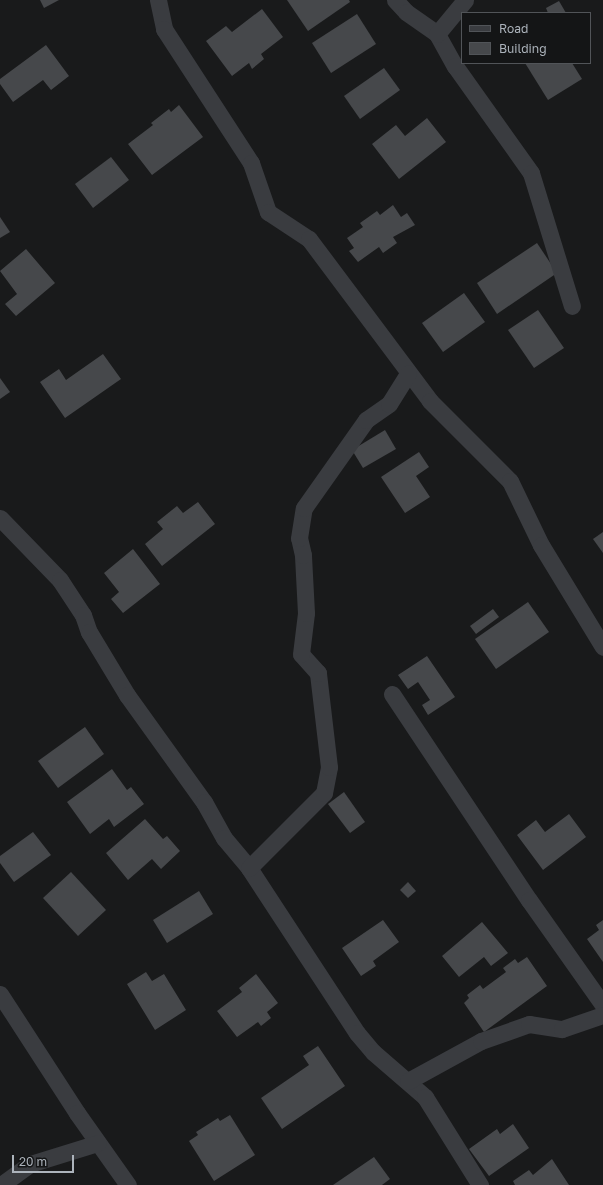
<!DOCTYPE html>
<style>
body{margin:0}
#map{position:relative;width:603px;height:1185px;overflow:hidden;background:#191a1b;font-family:"Golos Text",sans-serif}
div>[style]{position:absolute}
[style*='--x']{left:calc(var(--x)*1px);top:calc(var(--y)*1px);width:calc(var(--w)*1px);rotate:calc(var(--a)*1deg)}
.building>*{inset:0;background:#46484b}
.street>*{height:17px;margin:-8.5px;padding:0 8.5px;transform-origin:8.5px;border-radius:8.5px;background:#3a3c40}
span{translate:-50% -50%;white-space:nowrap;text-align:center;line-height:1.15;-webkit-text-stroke:4px #141516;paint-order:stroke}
.legend{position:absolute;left:461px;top:12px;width:130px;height:52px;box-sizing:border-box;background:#141516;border:1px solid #515458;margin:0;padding:5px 7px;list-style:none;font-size:12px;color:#acb3bb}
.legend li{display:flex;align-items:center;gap:8px;height:20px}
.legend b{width:20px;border:1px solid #515458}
.scale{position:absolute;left:12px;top:1155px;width:62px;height:18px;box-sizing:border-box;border:2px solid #acb3bb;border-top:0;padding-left:5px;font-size:12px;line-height:14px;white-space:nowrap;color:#acb3bb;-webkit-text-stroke:3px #141516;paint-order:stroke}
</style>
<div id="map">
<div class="building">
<i style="clip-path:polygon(40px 0,59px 0,44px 8px)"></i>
<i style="clip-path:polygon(287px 0,349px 0,350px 2px,308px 31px)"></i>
<i style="clip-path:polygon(559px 1px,566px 13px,548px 13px,546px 8px)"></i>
<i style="clip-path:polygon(262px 9px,283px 37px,261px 54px,264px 59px,252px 69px,249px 63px,232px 76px,206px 41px,226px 26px,232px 32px)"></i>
<i style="clip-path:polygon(357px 14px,376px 44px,331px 73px,312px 43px)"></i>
<i style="clip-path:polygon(46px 45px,69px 76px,51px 90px,43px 80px,13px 102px,0 84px,0 79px)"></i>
<i style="clip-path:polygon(525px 63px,572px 63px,582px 79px,548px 100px)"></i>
<i style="clip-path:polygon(384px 68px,400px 90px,360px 119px,344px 96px)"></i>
<i style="clip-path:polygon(179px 105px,203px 137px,152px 175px,128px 144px,153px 125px,151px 123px,169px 109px,171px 112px)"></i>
<i style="clip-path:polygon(427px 118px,446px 142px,399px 179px,372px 144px,396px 125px,405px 136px)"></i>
<i style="clip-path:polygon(111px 157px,129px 180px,93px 208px,75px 184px)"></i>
<i style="clip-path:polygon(393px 205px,401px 217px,407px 213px,415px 225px,393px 237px,397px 243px,383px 253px,379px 247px,358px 262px,349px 251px,354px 248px,347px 238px,363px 227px,360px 223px,377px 211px,380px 215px)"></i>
<i style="clip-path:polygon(0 217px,10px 232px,0 238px)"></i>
<i style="clip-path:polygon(537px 243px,557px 273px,497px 314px,477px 283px)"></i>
<i style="clip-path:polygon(26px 249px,55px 283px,16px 316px,5px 304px,17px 294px,0 271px)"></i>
<i style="clip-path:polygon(464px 293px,485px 322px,443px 352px,422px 323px)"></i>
<i style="clip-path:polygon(538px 310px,564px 348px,534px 368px,508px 330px)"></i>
<i style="clip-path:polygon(103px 354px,121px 379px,65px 418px,40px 382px,59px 369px,66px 380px)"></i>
<i style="clip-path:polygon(0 378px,10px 392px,0 399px)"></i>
<i style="clip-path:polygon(385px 430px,396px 449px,363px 468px,352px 450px)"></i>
<i style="clip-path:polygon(419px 452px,429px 467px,416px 476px,430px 497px,405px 513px,381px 477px)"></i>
<i style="clip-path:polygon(198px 502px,215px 524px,162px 566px,145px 544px,163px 529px,157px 522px,177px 506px,183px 513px)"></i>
<i style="clip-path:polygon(603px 532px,603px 553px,593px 539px)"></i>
<i style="clip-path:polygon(133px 549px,160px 584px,123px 613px,111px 599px,119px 592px,104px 573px)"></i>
<i style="clip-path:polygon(528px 602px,549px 632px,496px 669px,475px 639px)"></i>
<i style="clip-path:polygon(493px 609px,499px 617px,476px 634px,470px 626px)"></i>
<i style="clip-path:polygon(427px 656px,455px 697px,428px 715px,422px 705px,430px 700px,418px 682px,408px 689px,398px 675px)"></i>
<i style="clip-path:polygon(85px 727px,104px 754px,58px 788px,38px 761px)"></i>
<i style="clip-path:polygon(112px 769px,127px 790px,131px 787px,144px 804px,114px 827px,109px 819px,90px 834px,67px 802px)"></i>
<i style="clip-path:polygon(344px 792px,365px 822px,350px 833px,328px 804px)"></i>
<i style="clip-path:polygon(569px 814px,586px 837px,543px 870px,517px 835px,536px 820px,545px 832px)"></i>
<i style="clip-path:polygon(145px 819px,163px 839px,167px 836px,180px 851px,161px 869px,152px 859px,128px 880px,106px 853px)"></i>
<i style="clip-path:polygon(33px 832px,51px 855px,14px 882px,0 863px,0 856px)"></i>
<i style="clip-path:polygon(71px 872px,106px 910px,78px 936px,43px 898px)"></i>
<i style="clip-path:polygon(408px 882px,416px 891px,408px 898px,400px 890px)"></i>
<i style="clip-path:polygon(199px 891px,213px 914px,167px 943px,153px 920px)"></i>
<i style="clip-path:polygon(383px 920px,399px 942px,373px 961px,376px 966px,361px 976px,342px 948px)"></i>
<i style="clip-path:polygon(603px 920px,603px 962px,587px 939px,599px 930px,596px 925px)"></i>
<i style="clip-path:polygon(482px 922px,508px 953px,491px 966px,484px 957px,459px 977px,442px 956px)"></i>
<i style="clip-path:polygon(527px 957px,547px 986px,484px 1032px,464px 1003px,469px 998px,467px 995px,480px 985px,483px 989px,506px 972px,503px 968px,515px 959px,518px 963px)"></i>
<i style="clip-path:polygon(146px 972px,152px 981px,164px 974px,186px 1010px,155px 1030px,127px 984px)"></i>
<i style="clip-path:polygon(256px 974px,278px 1003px,267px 1012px,271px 1018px,261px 1026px,258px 1022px,237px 1037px,217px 1011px,242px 992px,239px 988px)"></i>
<i style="clip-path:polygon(318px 1046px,345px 1086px,282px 1129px,261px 1098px,309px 1065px,303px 1056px)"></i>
<i style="clip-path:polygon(230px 1115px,255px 1155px,214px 1181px,189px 1141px,198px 1135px,196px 1132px,218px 1118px,220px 1121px)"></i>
<i style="clip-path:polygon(513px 1124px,529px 1148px,489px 1176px,469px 1149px,497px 1129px,500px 1134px)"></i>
<i style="clip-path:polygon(374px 1157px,390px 1179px,382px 1185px,333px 1185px)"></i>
<i style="clip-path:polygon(552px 1159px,569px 1185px,515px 1185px,513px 1181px,529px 1170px,533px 1175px)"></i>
</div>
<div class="street">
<i style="--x:158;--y:0;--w:30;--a:78"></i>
<i style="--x:164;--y:29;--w:160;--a:57"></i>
<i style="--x:251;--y:163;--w:52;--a:70.9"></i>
<i style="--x:268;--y:212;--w:49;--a:33.4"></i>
<i style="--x:309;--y:239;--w:202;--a:53.2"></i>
<i style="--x:430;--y:401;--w:113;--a:45"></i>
<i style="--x:510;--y:481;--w:71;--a:64.2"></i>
<i style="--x:541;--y:545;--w:119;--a:58.7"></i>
<i style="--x:395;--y:0;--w:16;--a:47"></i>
<i style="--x:406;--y:12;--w:38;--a:35"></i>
<i style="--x:437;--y:34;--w:37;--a:61"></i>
<i style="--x:455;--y:66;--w:131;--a:54.6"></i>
<i style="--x:531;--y:173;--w:139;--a:72.9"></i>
<i style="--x:437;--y:34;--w:44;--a:-50.5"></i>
<i style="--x:0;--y:518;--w:86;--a:45.9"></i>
<i style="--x:60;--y:580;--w:42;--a:56.7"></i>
<i style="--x:83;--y:615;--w:18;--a:71"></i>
<i style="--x:89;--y:632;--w:74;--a:58.9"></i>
<i style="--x:127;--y:695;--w:132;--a:54.3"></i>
<i style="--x:204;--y:802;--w:41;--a:60.9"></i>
<i style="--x:224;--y:838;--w:39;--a:50"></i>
<i style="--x:249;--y:868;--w:197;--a:56.8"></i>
<i style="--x:357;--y:1033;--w:25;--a:50"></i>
<i style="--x:373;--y:1052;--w:69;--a:40.9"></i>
<i style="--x:425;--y:1097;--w:104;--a:58"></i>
<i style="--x:392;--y:694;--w:247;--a:56.4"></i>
<i style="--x:529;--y:900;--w:128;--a:54.8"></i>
<i style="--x:249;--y:868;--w:106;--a:-45"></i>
<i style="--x:324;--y:793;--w:26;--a:-79"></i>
<i style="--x:329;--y:767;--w:95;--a:-96.7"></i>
<i style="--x:318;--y:673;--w:25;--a:-132"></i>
<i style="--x:301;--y:654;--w:41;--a:-83"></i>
<i style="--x:306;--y:613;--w:58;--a:-93"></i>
<i style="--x:303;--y:555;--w:17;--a:-103"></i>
<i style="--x:299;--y:538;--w:30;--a:-81"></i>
<i style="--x:304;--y:508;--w:108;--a:-54.8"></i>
<i style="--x:366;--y:420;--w:28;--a:-35"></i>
<i style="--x:389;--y:404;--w:36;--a:-58"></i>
<i style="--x:0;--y:994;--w:142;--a:57.1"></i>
<i style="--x:77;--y:1113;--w:88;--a:54.7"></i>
<i style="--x:408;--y:1081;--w:83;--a:-28.7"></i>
<i style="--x:481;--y:1041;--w:51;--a:-19.5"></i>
<i style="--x:529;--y:1024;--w:33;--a:9"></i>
<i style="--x:562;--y:1029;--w:43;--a:-18.9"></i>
<i style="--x:1;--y:1185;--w:36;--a:-36"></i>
<i style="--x:30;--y:1164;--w:71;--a:-17.2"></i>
</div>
<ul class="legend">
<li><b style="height:5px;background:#3a3c40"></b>Road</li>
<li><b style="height:11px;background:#46484b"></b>Building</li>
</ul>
<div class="scale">20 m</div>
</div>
